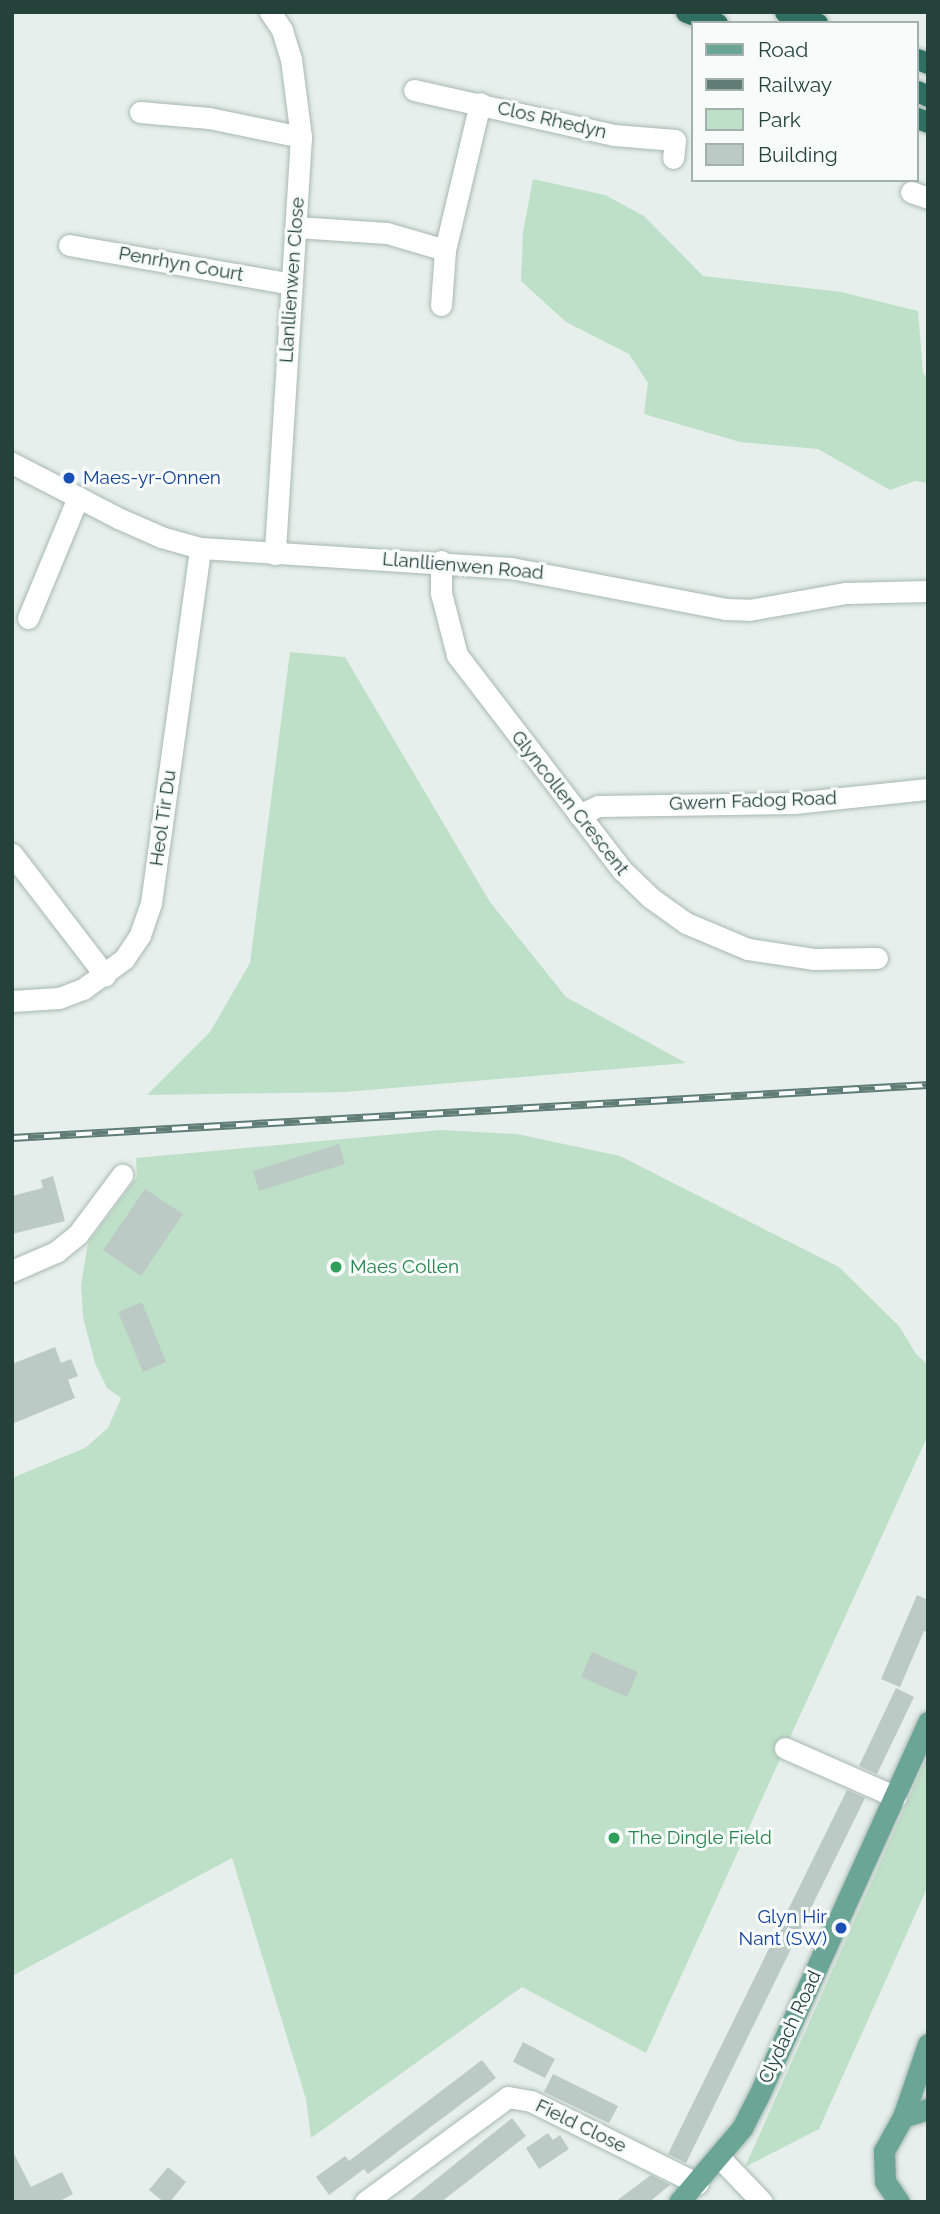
<!DOCTYPE html>
<style>
body{margin:0}
#map{position:relative;width:940px;height:2214px;overflow:hidden;background:#e6efeb;font-family:Raleway,sans-serif}
div>[style]{position:absolute}
[style*='--x']{left:calc(var(--x)*1px);top:calc(var(--y)*1px);width:calc(var(--w)*1px);rotate:calc(var(--a)*1deg)}
.green>*{inset:0;background:#bfe0c8}
.building>*{inset:0;background:#bbcac4}
.roads{filter:drop-shadow(0 0 2px #a8b8b2) drop-shadow(0 0 2px #a8b8b2)}
.minor>*{height:21px;margin:-10.5px;padding:0 10.5px;transform-origin:10.5px;border-radius:10.5px;background:#fff}
.major>*{height:21px;margin:-10.5px;padding:0 10.5px;transform-origin:10.5px;border-radius:10.5px;background:#6aa596}
.highway>*{height:21px;margin:-10.5px;padding:0 10.5px;transform-origin:10.5px;border-radius:10.5px;background:#2f6f62}
.rail>*{height:8px;margin-top:-4px;transform-origin:0;background:repeating-linear-gradient(90deg,#f7fbf9 0 16px,#5f7d75 0 32px);box-sizing:border-box;border-block:2px solid #5f7d75}
.dots>*{width:19px;height:19px;translate:-50% -50%;box-sizing:border-box;border:4px solid #f7fbf9;border-radius:50%}
span{translate:-50% -50%;white-space:nowrap;text-align:center;line-height:1.15;-webkit-text-stroke:6px #f7fbf9;paint-order:stroke}
.street-label{font-size:19px;color:#24423a}
.transit-label{font-size:19px;color:#164399}
.left{translate:0 -50%;text-align:left}
.right{translate:-100% -50%;text-align:right}
.leisure-label{font-size:19px;color:#27864d}
.frame{position:absolute;inset:0;border:14px solid #24423a;pointer-events:none}
.legend{position:absolute;left:691px;top:21px;width:228px;height:161px;box-sizing:border-box;background:#f7fbf9;border:2px solid #a3b1ad;margin:0;padding:9px 12px;list-style:none;font-size:21px;color:#24423a}
.legend li{display:flex;align-items:center;gap:14px;height:35px}
.legend b{width:35px;border:2px solid #a3b1ad}
</style>
<div id="map">
<div class="green">
<i style="clip-path:polygon(533px 179px,605px 195px,644px 216px,703px 276px,841px 292px,918px 311px,923px 373px,928px 378px,928px 483px,915px 481px,890px 490px,818px 449px,740px 442px,644px 414px,648px 383px,629px 354px,566px 322px,521px 281px,523px 232px)"></i>
<i style="clip-path:polygon(290px 652px,345px 657px,490px 902px,566px 997px,686px 1063px,345px 1092px,147px 1095px,210px 1032px,250px 963px)"></i>
<i style="clip-path:polygon(440px 1130px,517px 1134px,620px 1156px,839px 1267px,899px 1326px,916px 1354px,928px 1365px,928px 1435px,646px 2053px,522px 1987px,311px 2138px,306px 2099px,232px 1858px,12px 1976px,12px 1478px,85px 1448px,108px 1428px,121px 1398px,107px 1388px,95px 1363px,83px 1317px,81px 1285px,88px 1243px,137px 1177px,136px 1158px)"></i>
<i style="clip-path:polygon(928px 1755px,928px 1886px,819px 2129px,745px 2167px)"></i>
</div>
<div class="building">
<i style="clip-path:polygon(339px 1144px,345px 1164px,259px 1191px,253px 1171px)"></i>
<i style="clip-path:polygon(53px 1176px,65px 1221px,12px 1234px,12px 1196px,43px 1188px,41px 1180px)"></i>
<i style="clip-path:polygon(145px 1189px,183px 1214px,141px 1276px,103px 1250px)"></i>
<i style="clip-path:polygon(142px 1302px,166px 1362px,143px 1372px,118px 1312px)"></i>
<i style="clip-path:polygon(55px 1347px,61px 1363px,71px 1359px,78px 1376px,68px 1380px,75px 1398px,12px 1424px,12px 1364px)"></i>
<i style="clip-path:polygon(917px 1595px,928px 1600px,928px 1632px,924px 1631px,900px 1687px,881px 1679px)"></i>
<i style="clip-path:polygon(592px 1652px,638px 1672px,627px 1697px,581px 1677px)"></i>
<i style="clip-path:polygon(896px 1688px,914px 1697px,877px 1774px,859px 1766px)"></i>
<i style="clip-path:polygon(847px 1790px,865px 1798px,686px 2163px,668px 2154px)"></i>
<i style="clip-path:polygon(523px 2042px,555px 2059px,545px 2078px,513px 2062px)"></i>
<i style="clip-path:polygon(482px 2060px,496px 2078px,368px 2174px,364px 2169px,329px 2195px,316px 2177px,345px 2156px,349px 2161px)"></i>
<i style="clip-path:polygon(553px 2074px,618px 2106px,609px 2123px,544px 2092px)"></i>
<i style="clip-path:polygon(512px 2118px,526px 2136px,441px 2202px,408px 2202px)"></i>
<i style="clip-path:polygon(548px 2133px,553px 2140px,560px 2135px,569px 2149px,539px 2169px,526px 2148px)"></i>
<i style="clip-path:polygon(12px 2150px,31px 2187px,62px 2172px,73px 2194px,58px 2202px,12px 2202px)"></i>
<i style="clip-path:polygon(168px 2167px,186px 2182px,170px 2202px,164px 2202px,149px 2190px)"></i>
<i style="clip-path:polygon(651px 2175px,670px 2185px,649px 2202px,615px 2202px)"></i>
</div>
<div class="roads">
<div class="minor">
<i style="--x:270;--y:12;--w:22;--a:56"></i>
<i style="--x:282;--y:30;--w:30;--a:73"></i>
<i style="--x:291;--y:59;--w:79;--a:82.7"></i>
<i style="--x:301;--y:137;--w:418;--a:93.6"></i>
<i style="--x:414;--y:90;--w:205;--a:12.7"></i>
<i style="--x:614;--y:135;--w:61;--a:4.7"></i>
<i style="--x:675;--y:140;--w:18;--a:96"></i>
<i style="--x:140;--y:112;--w:69;--a:5"></i>
<i style="--x:209;--y:118;--w:94;--a:11.7"></i>
<i style="--x:911;--y:192;--w:18;--a:19"></i>
<i style="--x:296;--y:227;--w:91;--a:3.8"></i>
<i style="--x:387;--y:233;--w:60;--a:16.3"></i>
<i style="--x:69;--y:245;--w:226;--a:9.9"></i>
<i style="--x:441;--y:305;--w:55;--a:-85.8"></i>
<i style="--x:445;--y:250;--w:151;--a:-76.6"></i>
<i style="--x:12;--y:463;--w:119;--a:27.4"></i>
<i style="--x:118;--y:518;--w:47;--a:23.8"></i>
<i style="--x:161;--y:537;--w:41;--a:15.8"></i>
<i style="--x:200;--y:548;--w:312;--a:3.7"></i>
<i style="--x:511;--y:568;--w:218;--a:10.8"></i>
<i style="--x:725;--y:609;--w:24;--a:2"></i>
<i style="--x:749;--y:610;--w:97;--a:-10"></i>
<i style="--x:845;--y:593;--w:83;--a:-1.4"></i>
<i style="--x:441;--y:561;--w:32;--a:90"></i>
<i style="--x:441;--y:593;--w:64;--a:75.5"></i>
<i style="--x:457;--y:655;--w:272;--a:52.5"></i>
<i style="--x:623;--y:871;--w:39;--a:44"></i>
<i style="--x:651;--y:898;--w:43;--a:35.5"></i>
<i style="--x:686;--y:923;--w:67;--a:22.8"></i>
<i style="--x:748;--y:949;--w:66;--a:8.7"></i>
<i style="--x:813;--y:959;--w:64;--a:-0.9"></i>
<i style="--x:28;--y:618;--w:131;--a:-67.5"></i>
<i style="--x:579;--y:815;--w:21;--a:-25"></i>
<i style="--x:598;--y:806;--w:196;--a:-0.9"></i>
<i style="--x:794;--y:803;--w:135;--a:-6"></i>
<i style="--x:12;--y:854;--w:153;--a:52.5"></i>
<i style="--x:12;--y:1001;--w:47;--a:-3.7"></i>
<i style="--x:59;--y:998;--w:26;--a:-21"></i>
<i style="--x:83;--y:989;--w:51;--a:-36.2"></i>
<i style="--x:124;--y:959;--w:29;--a:-56"></i>
<i style="--x:140;--y:935;--w:34;--a:-71"></i>
<i style="--x:151;--y:903;--w:358;--a:-82.1"></i>
<i style="--x:12;--y:1271;--w:48;--a:-23.4"></i>
<i style="--x:56;--y:1252;--w:28;--a:-39"></i>
<i style="--x:78;--y:1234;--w:74;--a:-53.3"></i>
<i style="--x:785;--y:1748;--w:121;--a:23.8"></i>
<i style="--x:719;--y:2157;--w:62;--a:46.3"></i>
<i style="--x:365;--y:2202;--w:177;--a:-36.3"></i>
<i style="--x:508;--y:2097;--w:23;--a:10"></i>
<i style="--x:531;--y:2101;--w:186;--a:26.4"></i>
</div>
<div class="major">
<i style="--x:903;--y:2117;--w:77;--a:-71.1"></i>
<i style="--x:679;--y:2202;--w:97;--a:-49.6"></i>
<i style="--x:742;--y:2128;--w:35;--a:-63"></i>
<i style="--x:758;--y:2097;--w:412;--a:-65.6"></i>
<i style="--x:899;--y:2202;--w:25;--a:-124"></i>
<i style="--x:885;--y:2181;--w:30;--a:-92"></i>
<i style="--x:884;--y:2151;--w:39;--a:-61"></i>
<i style="--x:903;--y:2117;--w:26;--a:-18"></i>
</div>
<div class="highway">
<i style="--x:686;--y:12;--w:33;--a:20"></i>
<i style="--x:785;--y:12;--w:34;--a:19"></i>
<i style="--x:917;--y:59;--w:12;--a:20"></i>
<i style="--x:917;--y:91;--w:12;--a:24"></i>
<i style="--x:917;--y:118;--w:12;--a:20"></i>
</div>
</div>
<div class="rail">
<i style="--x:12;--y:1138;--w:918;--a:-3.31"></i>
</div>
<div class="dots">
<i style="left:69px;top:478px;background:#1a4fb4"></i>
<i style="left:336px;top:1267px;background:#2e9e5b"></i>
<i style="left:614px;top:1838px;background:#2e9e5b"></i>
<i style="left:841px;top:1928px;background:#1a4fb4"></i>
</div>
<div class="street-label">
<span style="left:552px;top:120px;rotate:13deg">Clos Rhedyn</span>
<span style="left:181px;top:264px;rotate:10deg">Penrhyn Court</span>
<span style="left:292px;top:280px;rotate:-86deg">Llanllienwen Close</span>
<span style="left:463px;top:566px;rotate:5deg">Llanllienwen Road</span>
<span style="left:753px;top:801px;rotate:-2deg">Gwern Fadog Road</span>
<span style="left:570px;top:803px;rotate:52deg">Glyncollen Crescent</span>
<span style="left:163px;top:818px;rotate:-82deg">Heol Tir Du</span>
<span style="left:790px;top:2027px;rotate:-65deg">Clydach Road</span>
<span style="left:581px;top:2126px;rotate:26deg">Field Close</span>
</div>
<div class="transit-label">
<span class="left" style="left:83px;top:478px">Maes-yr-Onnen</span>
<span class="right" style="left:827px;top:1928px">Glyn Hir<br>Nant (SW)</span>
</div>
<div class="leisure-label">
<span class="left" style="left:350px;top:1267px">Maes Collen</span>
<span class="left" style="left:628px;top:1838px">The Dingle Field</span>
</div>
<div class="frame"></div>
<ul class="legend">
<li><b style="height:9px;background:#6aa596"></b>Road</li>
<li><b style="height:9px;background:#5f7d75"></b>Railway</li>
<li><b style="height:19px;background:#bfe0c8"></b>Park</li>
<li><b style="height:19px;background:#bbcac4"></b>Building</li>
</ul>
</div>
